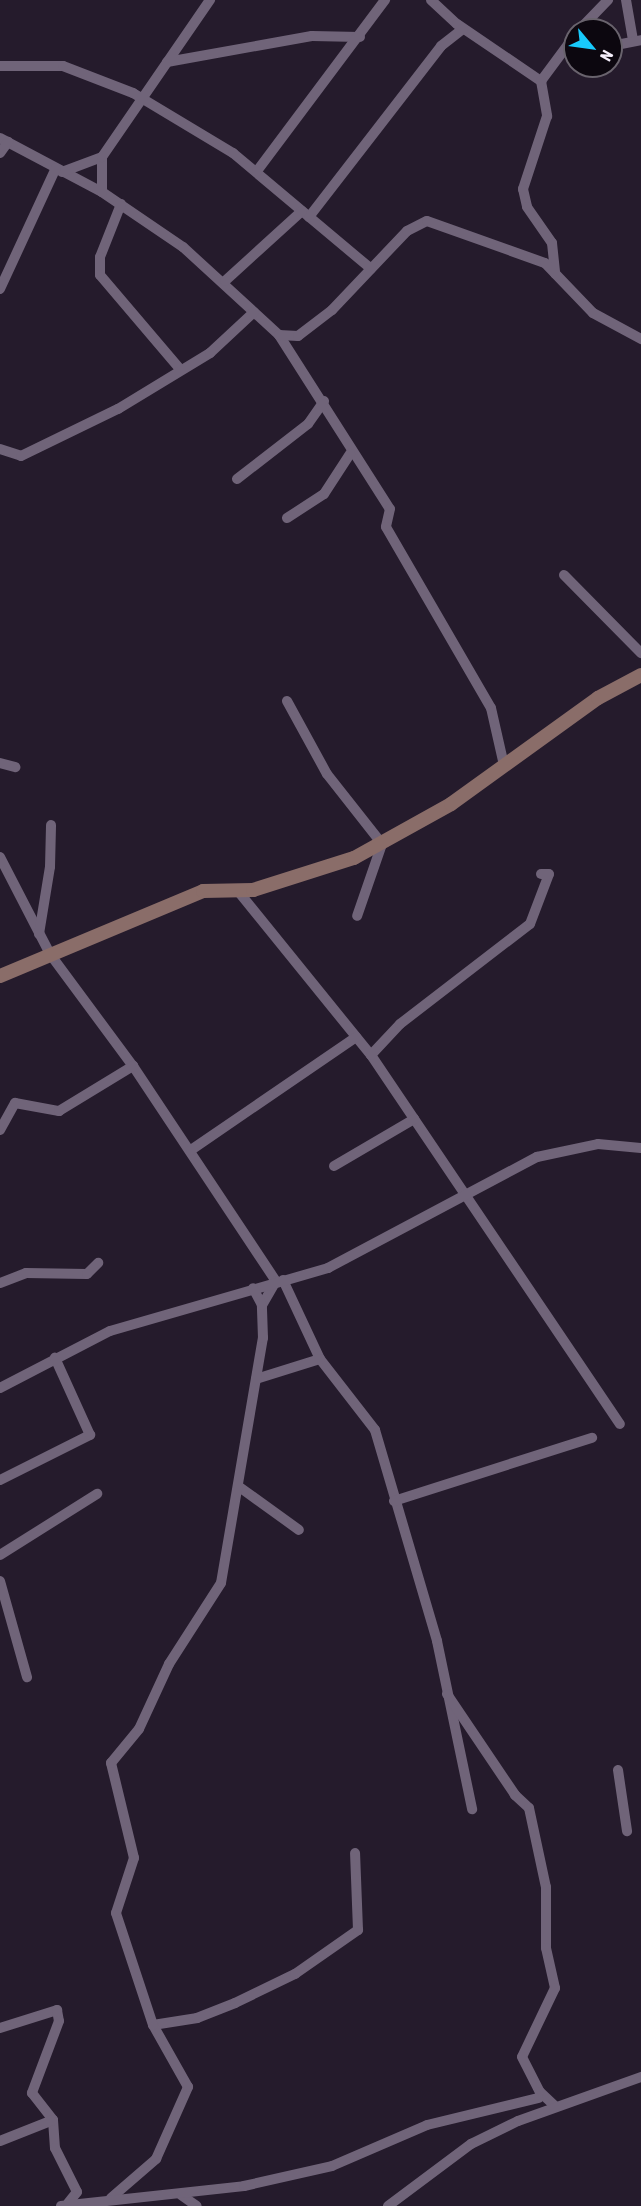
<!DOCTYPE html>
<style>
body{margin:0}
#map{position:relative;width:641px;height:2206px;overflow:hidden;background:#251b2c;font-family:"Asap Condensed",sans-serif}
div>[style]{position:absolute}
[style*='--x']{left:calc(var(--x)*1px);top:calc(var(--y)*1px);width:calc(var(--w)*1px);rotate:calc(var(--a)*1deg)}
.minor>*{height:10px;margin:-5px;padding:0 5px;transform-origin:5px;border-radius:5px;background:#706479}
.secondary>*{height:14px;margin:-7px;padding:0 7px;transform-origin:7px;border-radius:7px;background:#8a6d69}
span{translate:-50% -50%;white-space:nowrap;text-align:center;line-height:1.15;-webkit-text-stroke:6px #0c070f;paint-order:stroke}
.north{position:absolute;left:563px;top:18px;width:60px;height:60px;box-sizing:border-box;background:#0c070f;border:2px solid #69636d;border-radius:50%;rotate:119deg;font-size:16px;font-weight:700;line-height:24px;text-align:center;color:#f5eefb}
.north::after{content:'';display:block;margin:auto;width:21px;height:27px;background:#18cafc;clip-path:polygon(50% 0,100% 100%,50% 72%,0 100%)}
</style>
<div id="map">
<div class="minor">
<i style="--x:431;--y:0;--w:35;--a:43"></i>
<i style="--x:457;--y:24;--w:102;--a:34.2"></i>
<i style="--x:541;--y:81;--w:36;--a:80"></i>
<i style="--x:547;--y:116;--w:77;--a:108.2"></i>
<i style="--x:523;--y:189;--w:18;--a:77"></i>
<i style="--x:527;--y:207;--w:44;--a:55.2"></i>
<i style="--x:552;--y:243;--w:31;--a:84"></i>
<i style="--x:626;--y:0;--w:41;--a:80.1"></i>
<i style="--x:579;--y:30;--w:42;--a:-46"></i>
<i style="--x:611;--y:46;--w:31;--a:-11"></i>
<i style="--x:167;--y:62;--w:147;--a:-10.2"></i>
<i style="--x:312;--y:36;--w:48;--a:1.2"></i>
<i style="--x:0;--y:66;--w:63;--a:0"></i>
<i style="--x:63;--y:66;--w:75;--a:21.1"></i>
<i style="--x:133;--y:93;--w:117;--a:31"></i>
<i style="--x:233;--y:153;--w:180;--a:40"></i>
<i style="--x:541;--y:81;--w:57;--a:-53.5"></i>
<i style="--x:0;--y:138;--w:115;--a:27.9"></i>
<i style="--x:102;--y:192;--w:98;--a:34.2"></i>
<i style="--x:183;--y:247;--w:130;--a:42.5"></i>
<i style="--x:279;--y:335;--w:206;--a:57.5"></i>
<i style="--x:390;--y:509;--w:18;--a:103"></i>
<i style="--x:386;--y:527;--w:209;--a:59.9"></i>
<i style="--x:491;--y:708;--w:58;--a:77.2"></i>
<i style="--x:0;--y:153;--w:14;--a:-54"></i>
<i style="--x:102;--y:157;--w:35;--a:90"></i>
<i style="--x:257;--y:171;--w:214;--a:-53.2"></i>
<i style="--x:62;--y:172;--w:43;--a:-20.6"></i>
<i style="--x:102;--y:157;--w:191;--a:-55.5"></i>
<i style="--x:121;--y:204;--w:57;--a:111.6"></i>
<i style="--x:100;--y:257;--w:18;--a:90"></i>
<i style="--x:100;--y:275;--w:123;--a:49.6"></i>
<i style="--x:309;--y:217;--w:216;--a:-52.3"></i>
<i style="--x:441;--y:46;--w:28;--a:-38"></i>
<i style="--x:225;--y:281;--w:104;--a:-42.3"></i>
<i style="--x:0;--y:289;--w:133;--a:-65.2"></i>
<i style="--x:279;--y:335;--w:19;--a:3"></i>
<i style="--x:298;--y:336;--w:43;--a:-37.4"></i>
<i style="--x:332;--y:310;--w:109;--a:-46.5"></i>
<i style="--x:407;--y:231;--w:22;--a:-27"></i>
<i style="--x:427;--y:221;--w:125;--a:19.6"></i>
<i style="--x:545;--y:263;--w:69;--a:46.2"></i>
<i style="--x:593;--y:313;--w:55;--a:28.4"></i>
<i style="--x:0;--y:449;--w:22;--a:18"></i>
<i style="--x:21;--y:456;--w:108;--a:-25.9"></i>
<i style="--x:118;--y:409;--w:108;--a:-31.3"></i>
<i style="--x:210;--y:353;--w:60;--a:-43"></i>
<i style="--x:237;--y:479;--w:90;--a:-37.8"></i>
<i style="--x:308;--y:424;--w:28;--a:-55"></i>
<i style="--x:287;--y:518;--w:44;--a:-33"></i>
<i style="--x:324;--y:494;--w:48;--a:-57"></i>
<i style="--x:564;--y:575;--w:110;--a:45.4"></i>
<i style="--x:287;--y:701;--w:83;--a:61.3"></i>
<i style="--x:327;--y:774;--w:89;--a:51.8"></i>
<i style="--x:382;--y:844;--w:76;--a:109.1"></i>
<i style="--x:0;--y:763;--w:16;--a:15"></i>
<i style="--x:0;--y:857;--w:109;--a:62.7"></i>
<i style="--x:50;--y:954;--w:139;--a:53.5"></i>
<i style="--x:133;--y:1066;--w:258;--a:56.4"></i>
<i style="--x:276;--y:1281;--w:28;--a:120"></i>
<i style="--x:238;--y:891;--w:211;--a:51"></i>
<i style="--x:371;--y:1055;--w:445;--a:56"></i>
<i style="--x:39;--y:934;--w:68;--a:-80.7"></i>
<i style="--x:50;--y:867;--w:42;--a:-88.6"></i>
<i style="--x:371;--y:1055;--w:42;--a:-46.9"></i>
<i style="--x:400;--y:1024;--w:164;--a:-37.6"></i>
<i style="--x:530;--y:924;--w:53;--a:-69.2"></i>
<i style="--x:549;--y:874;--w:8;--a:180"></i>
<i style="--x:0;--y:1130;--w:31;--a:-61"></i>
<i style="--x:15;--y:1103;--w:45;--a:10.3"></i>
<i style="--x:59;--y:1111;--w:87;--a:-31.3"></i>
<i style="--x:191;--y:1150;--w:200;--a:-34.4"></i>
<i style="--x:334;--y:1166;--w:93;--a:-30.4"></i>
<i style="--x:283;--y:1280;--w:87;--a:64.9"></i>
<i style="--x:320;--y:1359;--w:90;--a:52.2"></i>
<i style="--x:375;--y:1430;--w:220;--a:73.6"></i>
<i style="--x:437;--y:1641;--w:172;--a:78.2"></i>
<i style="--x:0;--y:1283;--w:28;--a:-21"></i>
<i style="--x:26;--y:1273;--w:61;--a:0.9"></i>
<i style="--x:87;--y:1274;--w:16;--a:-45"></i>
<i style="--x:256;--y:1379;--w:67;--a:-17.4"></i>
<i style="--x:0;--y:1388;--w:124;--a:-27.4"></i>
<i style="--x:110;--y:1331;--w:227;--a:-16.1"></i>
<i style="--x:328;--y:1268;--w:237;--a:-28"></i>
<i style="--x:537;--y:1157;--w:62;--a:-12"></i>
<i style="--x:598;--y:1144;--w:43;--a:5.3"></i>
<i style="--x:0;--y:1480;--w:101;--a:-26.6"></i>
<i style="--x:90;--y:1435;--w:85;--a:-114.4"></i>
<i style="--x:238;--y:1486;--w:75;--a:35.8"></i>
<i style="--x:394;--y:1501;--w:208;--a:-17.7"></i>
<i style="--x:0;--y:1555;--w:115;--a:-32.2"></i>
<i style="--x:0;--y:1581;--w:100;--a:74.3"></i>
<i style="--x:447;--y:1694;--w:122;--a:56"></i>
<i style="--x:515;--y:1795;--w:19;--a:43"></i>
<i style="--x:529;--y:1808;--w:81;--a:77.9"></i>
<i style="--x:546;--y:1887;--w:61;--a:90"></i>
<i style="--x:546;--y:1948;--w:41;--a:77.3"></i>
<i style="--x:555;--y:1988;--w:76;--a:115.6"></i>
<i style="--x:522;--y:2057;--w:39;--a:63"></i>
<i style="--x:540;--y:2092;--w:21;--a:43"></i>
<i style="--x:618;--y:1770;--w:62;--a:81.6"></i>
<i style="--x:153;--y:2025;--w:45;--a:-9"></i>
<i style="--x:197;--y:2018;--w:41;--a:-21.5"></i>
<i style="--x:235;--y:2003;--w:67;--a:-25.8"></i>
<i style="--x:295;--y:1974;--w:77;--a:-34.9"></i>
<i style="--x:358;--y:1930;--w:77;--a:-92.2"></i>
<i style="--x:0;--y:2028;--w:60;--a:-17.5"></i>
<i style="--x:57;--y:2010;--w:11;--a:80"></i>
<i style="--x:59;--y:2021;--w:77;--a:110.6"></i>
<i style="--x:32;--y:2093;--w:34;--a:52"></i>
<i style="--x:53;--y:2120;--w:28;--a:86"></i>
<i style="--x:55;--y:2148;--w:49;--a:63.4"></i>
<i style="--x:77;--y:2192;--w:14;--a:129"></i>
<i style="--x:0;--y:2141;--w:57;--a:-21.6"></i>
<i style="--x:181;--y:2195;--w:19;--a:35"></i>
<i style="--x:111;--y:2198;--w:60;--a:-40.9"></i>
<i style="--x:156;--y:2159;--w:79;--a:-66"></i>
<i style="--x:188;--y:2087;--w:71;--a:-119.4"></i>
<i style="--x:153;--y:2025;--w:118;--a:-108.3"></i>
<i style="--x:116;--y:1913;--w:58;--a:-71.9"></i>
<i style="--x:134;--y:1858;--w:98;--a:-103.6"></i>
<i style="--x:111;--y:1763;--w:44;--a:-50.5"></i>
<i style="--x:139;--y:1729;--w:72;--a:-65.2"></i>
<i style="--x:169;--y:1664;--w:96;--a:-57.3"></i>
<i style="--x:221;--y:1583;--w:249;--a:-80.3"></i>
<i style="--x:263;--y:1338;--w:33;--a:-92"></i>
<i style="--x:262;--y:1305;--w:19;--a:-118"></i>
<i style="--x:61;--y:2206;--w:184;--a:-6.2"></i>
<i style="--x:244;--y:2186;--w:90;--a:-12.8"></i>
<i style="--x:332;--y:2166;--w:103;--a:-23.3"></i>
<i style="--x:427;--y:2125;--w:115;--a:-13.6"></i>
<i style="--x:388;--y:2206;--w:104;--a:-36.8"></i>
<i style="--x:471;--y:2144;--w:52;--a:-26.1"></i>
<i style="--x:518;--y:2121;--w:131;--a:-19.7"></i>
</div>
<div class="secondary">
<i style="--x:0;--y:976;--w:220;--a:-22.7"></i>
<i style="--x:203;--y:891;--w:50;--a:-1.1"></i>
<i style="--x:253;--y:890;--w:106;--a:-17.6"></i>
<i style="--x:354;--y:858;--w:111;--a:-29.1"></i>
<i style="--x:451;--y:804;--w:181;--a:-35.8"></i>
<i style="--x:598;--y:698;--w:49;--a:-28.1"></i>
</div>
<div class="north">N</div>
</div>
